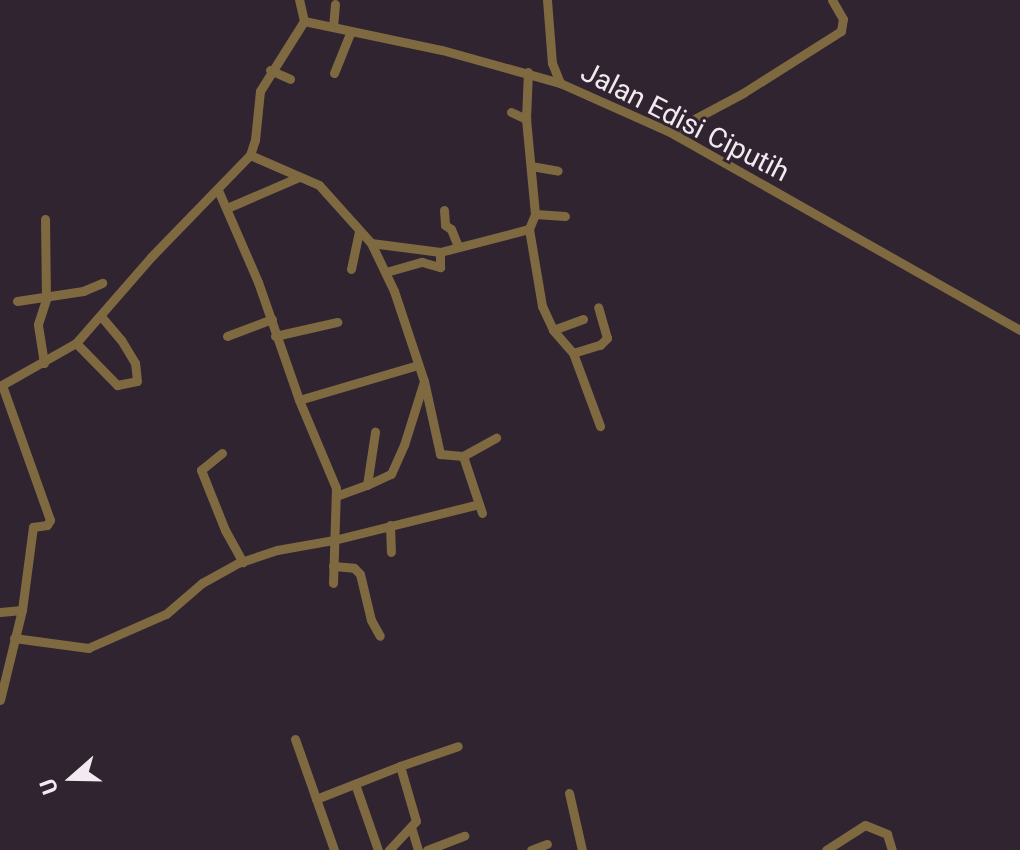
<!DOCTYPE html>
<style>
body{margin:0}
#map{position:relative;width:1020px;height:850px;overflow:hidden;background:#2f242f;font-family:Roboto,sans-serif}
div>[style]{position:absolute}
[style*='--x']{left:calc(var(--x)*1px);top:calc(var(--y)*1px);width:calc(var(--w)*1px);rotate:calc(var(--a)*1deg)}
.minor>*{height:9px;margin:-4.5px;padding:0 4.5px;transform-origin:4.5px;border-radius:4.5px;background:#7f6941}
span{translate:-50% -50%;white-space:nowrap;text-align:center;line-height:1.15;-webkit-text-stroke:6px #2f242f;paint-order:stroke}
.street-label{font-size:28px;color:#f2eaf1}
.north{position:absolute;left:32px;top:738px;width:80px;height:80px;-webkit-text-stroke:6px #2f242f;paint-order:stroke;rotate:250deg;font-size:22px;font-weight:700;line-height:32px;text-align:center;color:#f2eaf1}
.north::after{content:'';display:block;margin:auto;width:28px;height:36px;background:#f2eaf1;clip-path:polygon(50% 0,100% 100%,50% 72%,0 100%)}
</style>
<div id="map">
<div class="minor">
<i style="--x:547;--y:0;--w:63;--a:85.5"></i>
<i style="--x:552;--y:63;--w:22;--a:68"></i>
<i style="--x:304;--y:21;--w:141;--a:11.9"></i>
<i style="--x:442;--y:50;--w:123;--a:15.6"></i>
<i style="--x:560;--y:83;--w:120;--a:24"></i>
<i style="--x:670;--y:132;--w:402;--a:29.5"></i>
<i style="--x:333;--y:27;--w:23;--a:-85"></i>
<i style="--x:270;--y:70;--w:22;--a:24"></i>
<i style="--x:334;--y:73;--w:45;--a:-68"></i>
<i style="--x:511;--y:112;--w:17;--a:25"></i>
<i style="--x:670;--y:132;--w:83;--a:-28.1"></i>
<i style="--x:743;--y:93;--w:116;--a:-32.3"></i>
<i style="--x:841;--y:31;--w:12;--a:-81"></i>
<i style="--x:843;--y:19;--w:22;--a:-120"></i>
<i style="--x:250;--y:155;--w:75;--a:23.5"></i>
<i style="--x:319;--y:185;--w:78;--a:48.1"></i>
<i style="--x:371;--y:243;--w:53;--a:64.4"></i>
<i style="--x:394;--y:291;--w:95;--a:71.6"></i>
<i style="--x:424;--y:381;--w:75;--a:77.6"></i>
<i style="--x:440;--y:454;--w:23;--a:5"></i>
<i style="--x:463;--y:456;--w:38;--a:-29"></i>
<i style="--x:531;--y:166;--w:27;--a:10"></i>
<i style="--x:218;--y:190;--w:100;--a:66.5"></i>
<i style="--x:258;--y:282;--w:125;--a:70.8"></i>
<i style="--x:299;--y:400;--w:95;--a:67.2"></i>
<i style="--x:336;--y:488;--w:95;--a:91.8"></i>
<i style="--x:227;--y:208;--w:78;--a:-23.3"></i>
<i style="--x:444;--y:210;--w:15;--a:86"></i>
<i style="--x:445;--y:225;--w:7;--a:34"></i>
<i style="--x:451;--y:229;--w:18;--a:68"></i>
<i style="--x:535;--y:214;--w:30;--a:4"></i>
<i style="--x:529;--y:229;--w:78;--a:80.4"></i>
<i style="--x:542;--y:306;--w:26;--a:65"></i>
<i style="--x:553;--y:330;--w:30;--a:49"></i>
<i style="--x:573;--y:353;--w:78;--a:69.7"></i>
<i style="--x:371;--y:243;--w:70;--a:7.4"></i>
<i style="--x:440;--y:252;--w:92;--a:-14.5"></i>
<i style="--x:529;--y:229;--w:16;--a:-68"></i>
<i style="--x:535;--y:214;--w:95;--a:-95.4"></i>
<i style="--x:526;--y:119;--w:47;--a:-87.6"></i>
<i style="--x:351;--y:269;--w:39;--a:-78"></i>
<i style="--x:386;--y:272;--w:37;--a:-16"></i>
<i style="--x:422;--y:262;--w:19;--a:16"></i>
<i style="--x:440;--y:267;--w:15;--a:-90"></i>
<i style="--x:17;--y:301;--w:67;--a:-8.6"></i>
<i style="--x:83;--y:291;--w:21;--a:-23"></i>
<i style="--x:553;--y:330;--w:32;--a:-20"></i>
<i style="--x:227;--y:336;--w:48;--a:-20.7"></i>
<i style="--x:275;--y:336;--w:64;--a:-12.7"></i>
<i style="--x:76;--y:343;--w:59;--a:45.7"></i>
<i style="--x:117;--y:385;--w:20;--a:-11"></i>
<i style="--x:137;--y:381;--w:18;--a:-96"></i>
<i style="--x:135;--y:363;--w:27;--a:-121"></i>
<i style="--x:121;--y:340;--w:30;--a:-130"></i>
<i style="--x:573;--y:353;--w:28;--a:-17"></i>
<i style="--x:600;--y:345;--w:10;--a:-45"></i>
<i style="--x:607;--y:338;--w:32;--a:-106"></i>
<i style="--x:44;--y:363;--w:39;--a:-99"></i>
<i style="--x:38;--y:324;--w:26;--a:-72"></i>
<i style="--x:46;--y:299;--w:80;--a:-90.7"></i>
<i style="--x:0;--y:386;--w:87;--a:-29.5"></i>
<i style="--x:76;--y:343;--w:114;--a:-48.9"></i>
<i style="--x:151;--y:257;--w:142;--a:-45.9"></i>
<i style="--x:250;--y:155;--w:16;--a:-72"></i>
<i style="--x:255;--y:140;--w:49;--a:-84.2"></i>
<i style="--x:260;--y:91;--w:83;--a:-57.8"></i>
<i style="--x:304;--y:21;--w:22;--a:-103"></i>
<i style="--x:299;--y:400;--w:124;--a:-16.4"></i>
<i style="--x:222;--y:453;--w:27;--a:141"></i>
<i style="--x:201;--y:470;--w:65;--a:68.2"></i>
<i style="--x:225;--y:530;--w:37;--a:61"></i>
<i style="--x:463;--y:456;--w:60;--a:71.6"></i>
<i style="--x:367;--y:485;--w:26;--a:-25"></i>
<i style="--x:391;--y:474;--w:32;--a:-66"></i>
<i style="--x:404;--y:445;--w:67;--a:-72.6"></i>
<i style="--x:336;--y:496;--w:33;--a:-20"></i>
<i style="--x:367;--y:485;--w:54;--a:-81.4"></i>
<i style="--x:390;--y:525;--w:27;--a:88"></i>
<i style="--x:333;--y:566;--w:21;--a:5"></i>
<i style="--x:354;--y:568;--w:8;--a:45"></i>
<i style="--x:360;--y:574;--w:47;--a:76.6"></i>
<i style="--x:371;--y:620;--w:18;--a:61"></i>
<i style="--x:0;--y:612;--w:22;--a:-5"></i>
<i style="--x:14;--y:638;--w:75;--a:7.7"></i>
<i style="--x:88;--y:648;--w:85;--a:-23.6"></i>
<i style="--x:166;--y:614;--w:48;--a:-40.7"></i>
<i style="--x:202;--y:583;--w:41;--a:-29.1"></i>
<i style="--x:238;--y:563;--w:41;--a:-18.4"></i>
<i style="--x:277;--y:550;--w:58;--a:-10"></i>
<i style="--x:334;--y:540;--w:149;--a:-13.9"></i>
<i style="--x:0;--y:700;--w:93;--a:-76.3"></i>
<i style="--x:22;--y:610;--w:84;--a:-82.5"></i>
<i style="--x:33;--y:527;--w:14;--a:-8"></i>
<i style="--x:47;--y:525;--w:6;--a:-59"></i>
<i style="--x:50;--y:520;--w:143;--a:-109.6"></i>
<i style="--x:295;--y:739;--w:118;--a:70.6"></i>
<i style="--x:400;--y:766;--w:61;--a:-19"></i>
<i style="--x:355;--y:784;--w:70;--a:70.8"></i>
<i style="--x:569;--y:793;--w:58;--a:77.2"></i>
<i style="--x:316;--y:799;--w:90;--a:-21.4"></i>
<i style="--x:400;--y:766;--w:57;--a:73.8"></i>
<i style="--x:416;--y:821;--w:40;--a:133"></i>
<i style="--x:411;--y:827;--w:24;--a:73"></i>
<i style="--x:427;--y:850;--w:40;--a:-21"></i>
<i style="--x:531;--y:850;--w:17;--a:-21"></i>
<i style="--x:826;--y:850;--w:46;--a:-32.7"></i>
<i style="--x:865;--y:825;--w:24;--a:22"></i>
<i style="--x:887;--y:834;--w:17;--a:73"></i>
</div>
<div class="street-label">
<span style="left:685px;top:122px;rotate:27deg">Jalan Edisi Ciputih</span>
</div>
<div class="north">U</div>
</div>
